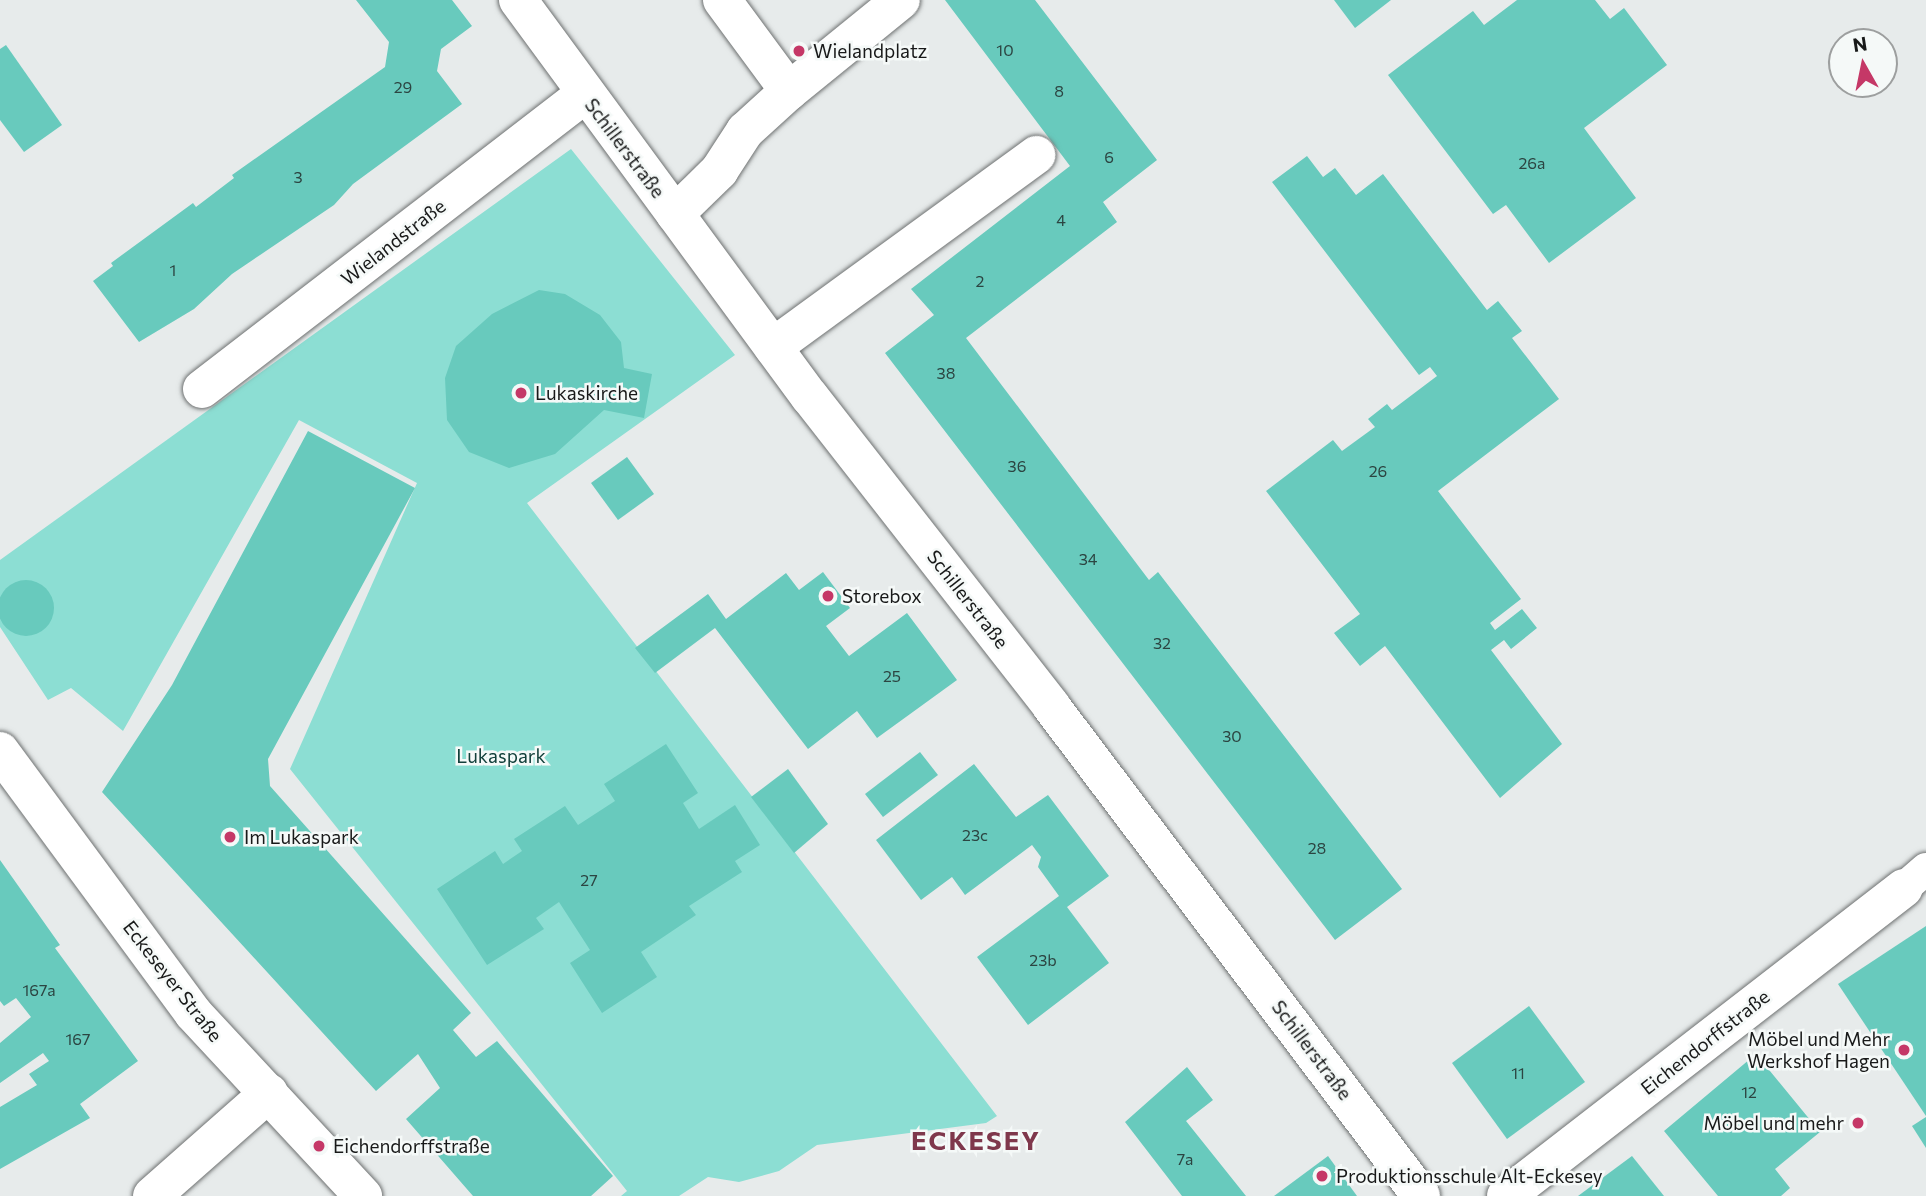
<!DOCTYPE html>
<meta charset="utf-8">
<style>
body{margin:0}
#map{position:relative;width:1926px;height:1196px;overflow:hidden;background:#e7ebeb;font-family:Commissioner,sans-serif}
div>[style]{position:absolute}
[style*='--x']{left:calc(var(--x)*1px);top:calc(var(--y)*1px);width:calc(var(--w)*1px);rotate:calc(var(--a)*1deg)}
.green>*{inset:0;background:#8cded3}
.building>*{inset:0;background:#68cabd}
.round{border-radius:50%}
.roads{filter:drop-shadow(0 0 2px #6e7171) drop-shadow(0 0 2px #6e7171)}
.service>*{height:32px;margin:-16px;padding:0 16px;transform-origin:16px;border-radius:16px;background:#fff}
.minor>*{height:38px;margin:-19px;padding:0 19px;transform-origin:19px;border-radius:19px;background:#fff}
.dots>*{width:19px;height:19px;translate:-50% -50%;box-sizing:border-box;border:4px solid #f5f9f8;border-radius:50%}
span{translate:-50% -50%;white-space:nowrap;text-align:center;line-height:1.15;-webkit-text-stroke:5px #f5f9f8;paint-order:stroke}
.number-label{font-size:16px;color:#2c4542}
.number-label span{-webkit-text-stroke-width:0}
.poi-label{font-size:19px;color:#181919}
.left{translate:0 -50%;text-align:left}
.right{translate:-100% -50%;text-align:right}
.street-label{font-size:19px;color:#181919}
.park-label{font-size:19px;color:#12403b}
.district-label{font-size:26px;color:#7f384c;font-weight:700;letter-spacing:2px}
.north{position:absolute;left:1828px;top:28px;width:70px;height:70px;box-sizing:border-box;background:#f5f9f8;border:2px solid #9d9f9f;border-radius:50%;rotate:351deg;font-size:19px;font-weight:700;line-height:28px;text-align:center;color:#181919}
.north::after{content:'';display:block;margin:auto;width:24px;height:32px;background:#c53867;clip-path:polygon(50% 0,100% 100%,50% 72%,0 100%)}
</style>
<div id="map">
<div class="green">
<i style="clip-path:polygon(571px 149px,735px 355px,527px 503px,997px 1116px,986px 1123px,817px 1145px,779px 1171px,739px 1182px,708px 1177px,679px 1196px,621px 1196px,627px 1191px,290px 769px,417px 483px,299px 420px,123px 731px,71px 688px,48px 700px,0 627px,0 560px)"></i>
</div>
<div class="building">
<i style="clip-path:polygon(356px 0,452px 0,472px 26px,441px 49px,437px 71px,462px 104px,353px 184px,334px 205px,232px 274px,194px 309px,139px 342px,93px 281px,113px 266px,111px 263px,193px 203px,196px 207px,234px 178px,232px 175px,385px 67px,389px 42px)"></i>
<i style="clip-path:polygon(945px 0,1035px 0,1157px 160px,1103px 202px,1117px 222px,966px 338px,1149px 580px,1158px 572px,1402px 889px,1335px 940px,885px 353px,934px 315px,911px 289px,1070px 166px)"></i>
<i style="clip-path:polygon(1334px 0,1391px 0,1355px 28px)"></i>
<i style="clip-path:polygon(1517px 0,1595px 0,1610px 19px,1624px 8px,1667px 65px,1584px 128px,1636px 198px,1549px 263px,1506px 205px,1493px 214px,1388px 75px,1473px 11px,1484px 25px)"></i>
<i style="clip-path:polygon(6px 45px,62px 125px,24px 152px,0 120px,0 49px)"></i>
<i style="clip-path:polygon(1307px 156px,1323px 177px,1335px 168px,1356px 195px,1383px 174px,1487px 310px,1498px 301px,1522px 331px,1512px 338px,1559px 399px,1438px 491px,1521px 599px,1490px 623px,1495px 630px,1522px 609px,1537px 628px,1511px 649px,1504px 640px,1491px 650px,1562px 744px,1500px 798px,1385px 646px,1360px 666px,1334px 633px,1360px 614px,1266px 491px,1333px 440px,1342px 451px,1375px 427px,1368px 419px,1387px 404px,1392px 410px,1437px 376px,1430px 367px,1419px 375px,1272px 182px)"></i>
<i style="clip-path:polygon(539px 290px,565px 294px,600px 315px,621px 342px,624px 368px,652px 374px,644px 418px,604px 410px,555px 454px,509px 468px,469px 452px,447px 420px,445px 378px,456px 346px,492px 314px)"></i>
<i style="clip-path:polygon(308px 431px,415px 488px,268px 759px,270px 786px,471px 1013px,453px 1030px,476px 1057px,497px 1041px,613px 1176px,591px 1196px,473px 1196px,406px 1119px,440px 1088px,418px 1054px,376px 1091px,102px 792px,172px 685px)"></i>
<i style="clip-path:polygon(627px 457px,654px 494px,618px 520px,591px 483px)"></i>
<i style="clip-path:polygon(823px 572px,850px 608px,826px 626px,849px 656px,907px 613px,957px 680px,877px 738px,857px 711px,808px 749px,715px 628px,655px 673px,635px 648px,708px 594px,726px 619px,786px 573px,799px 590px)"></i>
<i class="round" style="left:-2px;top:580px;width:56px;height:56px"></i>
<i style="clip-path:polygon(666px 744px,698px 793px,683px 803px,699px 829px,735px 805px,760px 845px,735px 861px,742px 872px,689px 906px,696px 915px,641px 952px,657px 977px,602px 1013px,570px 963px,590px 950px,559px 902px,536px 918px,544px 929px,487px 965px,437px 889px,495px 851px,503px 864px,522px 851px,514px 839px,565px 806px,578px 825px,615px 801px,604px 784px)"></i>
<i style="clip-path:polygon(920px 752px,938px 775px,883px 817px,865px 794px)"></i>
<i style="clip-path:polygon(974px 764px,1016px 817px,1048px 795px,1109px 876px,1067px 907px,1109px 963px,1028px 1025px,977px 957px,1059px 896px,1038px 867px,1041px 857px,1032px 845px,965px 895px,952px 877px,921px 900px,876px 840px)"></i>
<i style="clip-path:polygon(788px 769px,828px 824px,794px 853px,751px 797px)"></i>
<i style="clip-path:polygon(0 860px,60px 945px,55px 948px,138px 1061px,80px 1104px,90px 1118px,0 1169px,0 1107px,37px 1085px,29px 1074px,49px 1061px,43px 1053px,0 1083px,0 1043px,31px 1017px,16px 998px,4px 1006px,0 1001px)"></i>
<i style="clip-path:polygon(1926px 926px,1926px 1116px,1838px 984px)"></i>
<i style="clip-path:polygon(1529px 1006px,1585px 1082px,1507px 1139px,1452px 1063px)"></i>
<i style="clip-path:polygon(1756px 1054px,1820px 1132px,1775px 1169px,1790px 1188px,1781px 1196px,1718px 1196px,1664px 1131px)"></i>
<i style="clip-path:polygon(1187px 1067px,1213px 1100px,1186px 1121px,1246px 1196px,1182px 1196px,1125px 1122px)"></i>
<i style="clip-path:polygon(1926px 1117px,1926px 1148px,1912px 1126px)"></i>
<i style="clip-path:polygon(1328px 1156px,1357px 1196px,1274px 1196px)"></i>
<i style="clip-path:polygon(1632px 1156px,1664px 1196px,1578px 1196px)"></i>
</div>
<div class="roads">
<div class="service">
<i style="--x:1904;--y:888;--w:29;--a:-41"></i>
</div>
<div class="minor">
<i style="--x:518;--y:0;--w:493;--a:53.7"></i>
<i style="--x:810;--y:397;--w:392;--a:52"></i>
<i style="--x:1051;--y:706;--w:614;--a:52.94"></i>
<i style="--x:722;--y:0;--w:113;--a:53.6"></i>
<i style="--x:789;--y:91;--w:144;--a:-39.1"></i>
<i style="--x:675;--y:214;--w:62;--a:-44.3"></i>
<i style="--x:719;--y:171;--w:48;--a:-57"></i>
<i style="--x:745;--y:131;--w:59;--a:-42.3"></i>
<i style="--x:773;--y:347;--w:326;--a:-36.1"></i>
<i style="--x:202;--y:389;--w:482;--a:-37.6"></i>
<i style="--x:0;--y:751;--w:325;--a:53.6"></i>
<i style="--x:193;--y:1013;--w:250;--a:47.1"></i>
<i style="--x:152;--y:1196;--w:156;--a:-41.4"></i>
<i style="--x:1506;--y:1196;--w:503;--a:-37.74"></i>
</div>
</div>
<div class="dots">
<i style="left:799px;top:51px;background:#c53867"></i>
<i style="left:521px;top:393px;background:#c53867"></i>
<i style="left:828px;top:596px;background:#c53867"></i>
<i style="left:230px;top:837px;background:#c53867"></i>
<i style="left:1904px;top:1050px;background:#c53867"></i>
<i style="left:1858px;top:1123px;background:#c53867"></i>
<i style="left:319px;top:1146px;background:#c53867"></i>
<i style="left:1322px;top:1176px;background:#c53867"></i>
</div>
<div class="number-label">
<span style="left:1005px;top:50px">10</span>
<span style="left:403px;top:87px">29</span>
<span style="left:1059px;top:91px">8</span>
<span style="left:1109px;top:157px">6</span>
<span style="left:1532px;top:163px">26a</span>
<span style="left:298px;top:177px">3</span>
<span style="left:1061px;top:220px">4</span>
<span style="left:173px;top:270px">1</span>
<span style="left:980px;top:281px">2</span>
<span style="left:946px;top:373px">38</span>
<span style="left:1017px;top:466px">36</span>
<span style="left:1378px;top:471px">26</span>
<span style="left:1088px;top:559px">34</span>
<span style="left:1162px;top:643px">32</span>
<span style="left:892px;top:676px">25</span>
<span style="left:1232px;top:736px">30</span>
<span style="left:975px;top:835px">23c</span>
<span style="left:1317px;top:848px">28</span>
<span style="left:589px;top:880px">27</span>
<span style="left:1043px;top:960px">23b</span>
<span style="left:39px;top:990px">167a</span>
<span style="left:78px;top:1039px">167</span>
<span style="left:1518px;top:1073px">11</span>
<span style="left:1749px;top:1092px">12</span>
<span style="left:1185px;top:1159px">7a</span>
</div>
<div class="poi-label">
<span class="left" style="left:813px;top:51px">Wielandplatz</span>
<span class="left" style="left:535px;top:393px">Lukaskirche</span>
<span class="left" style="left:842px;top:596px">Storebox</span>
<span class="left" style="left:244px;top:837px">Im Lukaspark</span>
<span class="right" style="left:1890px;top:1050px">Möbel und Mehr<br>Werkshof Hagen</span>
<span class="right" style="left:1844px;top:1123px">Möbel und mehr</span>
<span class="left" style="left:333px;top:1146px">Eichendorffstraße</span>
<span class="left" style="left:1336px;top:1176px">Produktionsschule Alt-Eckesey</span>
</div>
<div class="street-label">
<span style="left:625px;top:148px;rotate:53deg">Schillerstraße</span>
<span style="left:393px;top:242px;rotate:-38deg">Wielandstraße</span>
<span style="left:968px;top:599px;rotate:52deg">Schillerstraße</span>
<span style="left:173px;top:981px;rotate:52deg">Eckeseyer Straße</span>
<span style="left:1705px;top:1042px;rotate:-38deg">Eichendorffstraße</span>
<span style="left:1312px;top:1050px;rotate:53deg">Schillerstraße</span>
</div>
<div class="park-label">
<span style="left:501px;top:756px">Lukaspark</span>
</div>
<div class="district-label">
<span style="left:976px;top:1140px">ECKESEY</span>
</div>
<div class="north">N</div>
</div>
